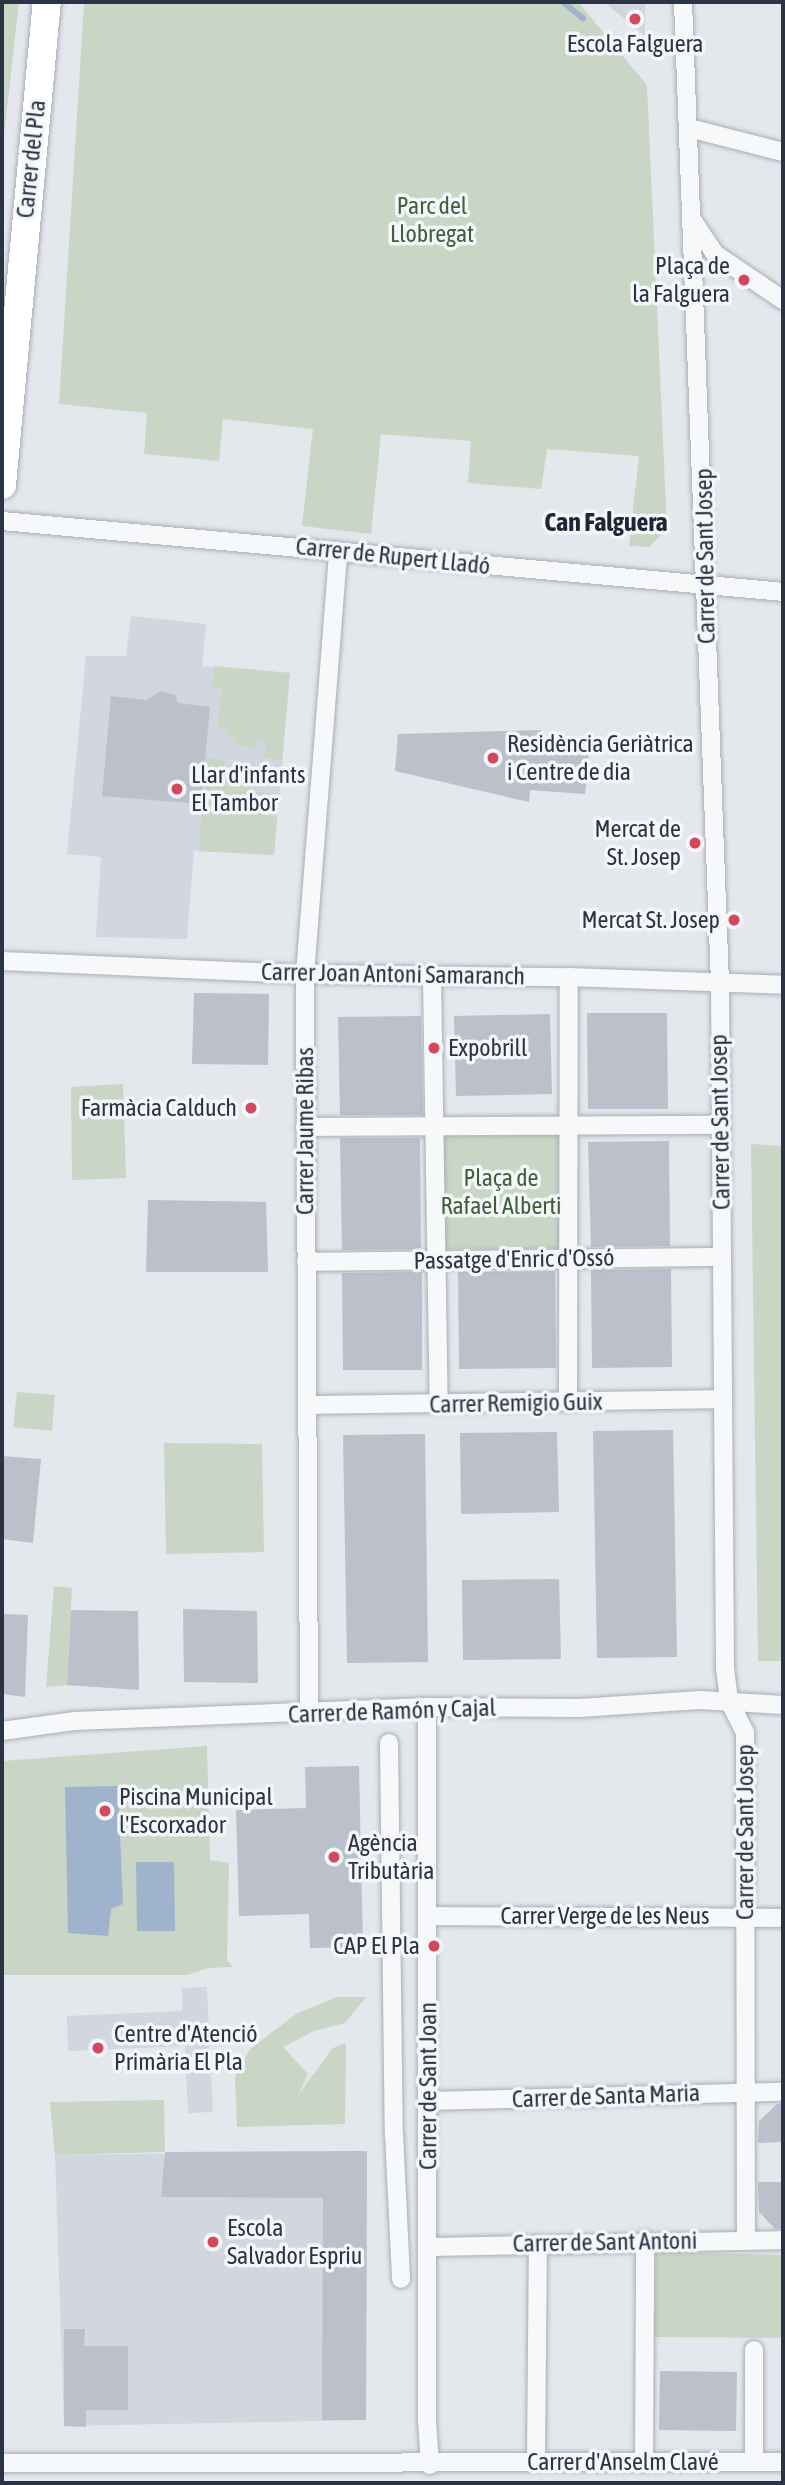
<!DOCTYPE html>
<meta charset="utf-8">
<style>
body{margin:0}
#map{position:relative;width:785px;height:2485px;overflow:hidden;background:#e4e7ec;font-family:"Asap Condensed",sans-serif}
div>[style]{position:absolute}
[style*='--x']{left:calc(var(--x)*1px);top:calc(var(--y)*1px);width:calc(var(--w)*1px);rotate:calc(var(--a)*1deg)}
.built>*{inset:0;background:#d2d6de}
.green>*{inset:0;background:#c9d6c5}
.water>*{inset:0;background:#9fb4cc}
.stream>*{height:6px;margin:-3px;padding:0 3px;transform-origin:3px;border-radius:3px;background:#9fb4cc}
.building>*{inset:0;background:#bbc0ca}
.roads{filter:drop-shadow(0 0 2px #a9aeb7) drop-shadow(0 0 2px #a9aeb7)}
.street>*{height:18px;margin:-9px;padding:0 9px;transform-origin:9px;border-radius:9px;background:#f7f8fa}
.primary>*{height:28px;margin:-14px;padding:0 14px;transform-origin:14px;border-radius:14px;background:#fff}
.dots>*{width:19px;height:19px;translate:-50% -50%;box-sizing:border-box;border:4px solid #f4f6f9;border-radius:50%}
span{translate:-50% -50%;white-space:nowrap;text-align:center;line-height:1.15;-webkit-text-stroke:7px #f4f6f9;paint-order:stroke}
.poi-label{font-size:24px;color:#2b3445}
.right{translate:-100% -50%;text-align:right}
.left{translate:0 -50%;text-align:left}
.street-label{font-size:24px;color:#2b3445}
.park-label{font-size:24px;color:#3f6138}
.neighbourhood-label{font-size:26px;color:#1d2536;font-weight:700}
.frame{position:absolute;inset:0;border:4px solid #2b3445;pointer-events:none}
</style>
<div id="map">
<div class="built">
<i style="clip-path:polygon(604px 2px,645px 2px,645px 36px)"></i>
<i style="clip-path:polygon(131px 616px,206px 624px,202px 666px,290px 673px,274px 855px,194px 851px,187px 939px,96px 937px,101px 857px,67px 854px,86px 656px,126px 656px)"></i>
<i style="clip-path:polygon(207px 1987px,213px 2112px,188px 2113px,185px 2046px,68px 2051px,67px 2016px,182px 2011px,182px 1988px)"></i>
<i style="clip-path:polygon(367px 2151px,366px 2420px,64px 2426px,55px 2155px)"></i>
</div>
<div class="green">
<i style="clip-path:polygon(2px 2px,19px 2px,2px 154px)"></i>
<i style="clip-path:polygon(84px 2px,578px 2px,647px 85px,667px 529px,649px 547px,629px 546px,639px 456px,547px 449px,541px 489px,468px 483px,471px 441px,381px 434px,371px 534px,302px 526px,313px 429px,223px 419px,219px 461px,144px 454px,147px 413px,59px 404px)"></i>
<i style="clip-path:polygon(215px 666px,290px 673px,282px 760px,264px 758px,266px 740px,256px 739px,255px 748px,236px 745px,236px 738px,227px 736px,228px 728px,218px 727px,222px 688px,212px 687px)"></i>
<i style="clip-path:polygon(206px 757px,225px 760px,224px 772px,233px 774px,232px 781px,251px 784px,251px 791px,270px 793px,267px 816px,277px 818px,274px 855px,199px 851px)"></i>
<i style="clip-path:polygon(123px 1084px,126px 1178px,72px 1180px,71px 1087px)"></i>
<i style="clip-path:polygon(559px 1135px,560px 1248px,443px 1249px,443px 1136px)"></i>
<i style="clip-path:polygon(751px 1144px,783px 1146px,783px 1661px,758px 1661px)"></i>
<i style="clip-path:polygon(17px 1392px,55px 1395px,52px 1431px,13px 1427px)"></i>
<i style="clip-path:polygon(164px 1443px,262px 1444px,264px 1552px,166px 1554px)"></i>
<i style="clip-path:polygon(54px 1586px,72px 1588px,67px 1685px,46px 1687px)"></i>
<i style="clip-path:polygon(207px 1746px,210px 1860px,229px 1863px,227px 1961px,233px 1967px,208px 1968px,188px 1975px,2px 1975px,2px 1761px)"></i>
<i style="clip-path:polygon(337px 1997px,366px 1997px,345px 2023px,314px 2031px,283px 2047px,308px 2074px,298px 2095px,333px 2048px,346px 2043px,345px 2124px,237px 2127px,235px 2076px,250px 2049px,296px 2014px)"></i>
<i style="clip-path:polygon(164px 2100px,165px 2152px,55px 2155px,50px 2102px)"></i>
<i style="clip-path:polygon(656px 2252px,783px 2255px,783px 2338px,654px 2337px)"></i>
</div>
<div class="water">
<i style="clip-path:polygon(118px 1786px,123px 1904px,111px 1909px,108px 1936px,68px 1933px,65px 1787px)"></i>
<i style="clip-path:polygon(136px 1862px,174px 1862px,175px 1931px,137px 1931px)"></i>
</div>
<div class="stream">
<i style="--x:563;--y:2;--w:26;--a:39"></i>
</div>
<div class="building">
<i style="clip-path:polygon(161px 691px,175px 695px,178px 703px,210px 707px,201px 804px,102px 796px,111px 696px,146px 700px)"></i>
<i style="clip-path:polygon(541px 730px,539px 742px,590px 745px,585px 794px,530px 790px,529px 802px,395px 771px,398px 734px)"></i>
<i style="clip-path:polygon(194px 993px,269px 994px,268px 1065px,192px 1064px)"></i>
<i style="clip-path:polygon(587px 1013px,667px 1013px,668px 1109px,588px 1109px)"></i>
<i style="clip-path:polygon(550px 1014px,552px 1094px,456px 1096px,454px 1016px)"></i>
<i style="clip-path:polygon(421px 1016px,423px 1115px,340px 1115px,338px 1017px)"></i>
<i style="clip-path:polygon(340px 1138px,420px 1138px,421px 1249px,342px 1250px)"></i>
<i style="clip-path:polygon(669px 1141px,670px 1246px,591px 1247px,588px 1142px)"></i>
<i style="clip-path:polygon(148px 1200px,266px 1202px,268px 1272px,146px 1272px)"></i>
<i style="clip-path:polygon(671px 1269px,672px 1367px,592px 1368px,591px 1270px)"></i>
<i style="clip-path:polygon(555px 1271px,556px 1368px,459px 1369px,458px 1272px)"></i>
<i style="clip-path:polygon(422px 1272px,422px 1370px,343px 1370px,342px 1273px)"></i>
<i style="clip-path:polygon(673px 1430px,677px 1657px,597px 1658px,593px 1431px)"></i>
<i style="clip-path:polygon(557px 1432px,559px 1512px,461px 1514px,460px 1433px)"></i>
<i style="clip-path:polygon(425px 1434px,428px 1662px,347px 1663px,343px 1435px)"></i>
<i style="clip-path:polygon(2px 1456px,41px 1459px,33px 1543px,2px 1539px)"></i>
<i style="clip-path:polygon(559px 1579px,561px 1659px,463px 1660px,462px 1580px)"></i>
<i style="clip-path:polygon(183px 1609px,257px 1611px,258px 1683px,184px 1682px)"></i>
<i style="clip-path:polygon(71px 1610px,138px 1611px,139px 1690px,67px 1685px)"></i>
<i style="clip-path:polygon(2px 1614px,28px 1615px,25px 1697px,2px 1694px)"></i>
<i style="clip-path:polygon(359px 1766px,363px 1947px,310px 1948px,309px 1914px,239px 1916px,236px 1810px,306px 1808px,305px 1767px)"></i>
<i style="clip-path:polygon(783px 2103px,783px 2142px,758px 2143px,759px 2121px,777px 2104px)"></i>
<i style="clip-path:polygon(367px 2151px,366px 2420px,322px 2420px,323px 2198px,161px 2197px,165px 2152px)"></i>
<i style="clip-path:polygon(758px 2182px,783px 2182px,783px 2229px,775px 2229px,759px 2212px)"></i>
<i style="clip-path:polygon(64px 2329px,85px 2329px,84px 2346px,128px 2346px,128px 2410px,86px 2410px,86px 2427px,64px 2426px)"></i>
<i style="clip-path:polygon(660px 2371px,737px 2372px,736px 2431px,659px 2430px)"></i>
</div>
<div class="roads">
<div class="street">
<i style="--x:683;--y:2;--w:983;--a:87.84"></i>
<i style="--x:720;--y:984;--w:684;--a:89.58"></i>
<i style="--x:725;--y:1668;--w:33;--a:83"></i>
<i style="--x:729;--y:1701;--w:35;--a:63"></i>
<i style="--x:745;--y:1732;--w:508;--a:89.89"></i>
<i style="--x:689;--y:128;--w:97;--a:14.3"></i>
<i style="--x:691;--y:218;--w:43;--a:56.3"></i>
<i style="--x:715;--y:254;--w:82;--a:34.1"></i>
<i style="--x:2;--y:521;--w:784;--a:5.19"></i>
<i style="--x:2;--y:961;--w:303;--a:2.5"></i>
<i style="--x:305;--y:974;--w:264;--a:0.7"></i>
<i style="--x:569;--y:977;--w:214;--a:2.1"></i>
<i style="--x:432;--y:977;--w:427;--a:89.1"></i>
<i style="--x:305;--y:1127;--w:413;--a:-0.3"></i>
<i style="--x:306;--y:1262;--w:416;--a:-0.7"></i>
<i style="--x:568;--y:1402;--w:425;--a:-89.9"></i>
<i style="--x:308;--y:1405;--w:415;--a:-0.8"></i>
<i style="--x:427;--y:1707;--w:713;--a:90"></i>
<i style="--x:427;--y:2420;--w:45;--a:86.2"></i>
<i style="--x:309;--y:1713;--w:739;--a:-90.31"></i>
<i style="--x:305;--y:974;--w:424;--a:-85.5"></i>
<i style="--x:2;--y:1731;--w:74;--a:-7.8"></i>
<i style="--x:75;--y:1721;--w:352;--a:-2.3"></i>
<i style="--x:427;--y:1707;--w:152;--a:0.4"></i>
<i style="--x:579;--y:1708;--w:121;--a:-3.8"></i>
<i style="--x:700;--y:1700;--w:83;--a:3.4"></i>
<i style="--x:389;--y:1743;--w:391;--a:89.3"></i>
<i style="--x:394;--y:2134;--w:145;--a:87.2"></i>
<i style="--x:427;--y:1916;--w:356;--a:0.3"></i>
<i style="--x:429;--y:2101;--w:354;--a:-1.5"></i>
<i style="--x:427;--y:2247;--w:356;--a:-1.1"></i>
<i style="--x:536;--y:2461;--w:217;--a:-89.5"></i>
<i style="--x:754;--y:2462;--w:112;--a:-90"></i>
<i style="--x:2;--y:2463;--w:781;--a:-0.07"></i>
<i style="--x:644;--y:2463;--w:223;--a:-89.7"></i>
</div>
<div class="primary">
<i style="--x:2;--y:485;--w:485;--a:-84.7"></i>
</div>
</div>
<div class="dots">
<i style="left:635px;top:19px;background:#d1495b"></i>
<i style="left:744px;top:280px;background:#d1495b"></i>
<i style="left:493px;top:758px;background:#d1495b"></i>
<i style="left:177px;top:789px;background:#d1495b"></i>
<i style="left:695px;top:843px;background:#d1495b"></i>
<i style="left:734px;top:920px;background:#d1495b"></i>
<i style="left:434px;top:1048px;background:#d1495b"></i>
<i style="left:251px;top:1108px;background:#d1495b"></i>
<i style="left:105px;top:1811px;background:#d1495b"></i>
<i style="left:334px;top:1857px;background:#d1495b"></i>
<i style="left:434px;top:1946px;background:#d1495b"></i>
<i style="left:98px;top:2048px;background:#d1495b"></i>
<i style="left:213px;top:2242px;background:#d1495b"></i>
</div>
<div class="poi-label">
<span style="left:635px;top:44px">Escola Falguera</span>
<span class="right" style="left:730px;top:280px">Plaça de<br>la Falguera</span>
<span class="left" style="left:507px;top:758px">Residència Geriàtrica<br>i Centre de dia</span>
<span class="left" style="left:191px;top:789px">Llar d'infants<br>El Tambor</span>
<span class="right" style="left:681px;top:843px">Mercat de<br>St. Josep</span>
<span class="right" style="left:720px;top:920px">Mercat St. Josep</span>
<span class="left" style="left:448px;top:1048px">Expobrill</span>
<span class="right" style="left:237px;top:1108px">Farmàcia Calduch</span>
<span class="left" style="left:119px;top:1811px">Piscina Municipal<br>l'Escorxador</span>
<span class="left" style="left:348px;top:1857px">Agència<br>Tributària</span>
<span class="right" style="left:420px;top:1946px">CAP El Pla</span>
<span class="left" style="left:114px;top:2048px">Centre d'Atenció<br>Primària El Pla</span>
<span class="left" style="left:227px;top:2242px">Escola<br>Salvador Espriu</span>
</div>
<div class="street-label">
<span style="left:31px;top:159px;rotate:-84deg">Carrer del Pla</span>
<span style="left:393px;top:556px;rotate:6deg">Carrer de Rupert Lladó</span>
<span style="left:705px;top:556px;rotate:-91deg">Carrer de Sant Josep</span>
<span style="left:393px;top:974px;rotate:1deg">Carrer Joan Antoni Samaranch</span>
<span style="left:720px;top:1122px;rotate:-91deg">Carrer de Sant Josep</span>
<span style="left:305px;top:1131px;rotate:-90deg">Carrer Jaume Ribas</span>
<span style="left:514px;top:1259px;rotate:-1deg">Passatge d'Enric d'Ossó</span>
<span style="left:516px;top:1403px;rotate:-1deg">Carrer Remigio Guix</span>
<span style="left:392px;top:1711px;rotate:-2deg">Carrer de Ramón y Cajal</span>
<span style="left:745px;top:1832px;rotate:-90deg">Carrer de Sant Josep</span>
<span style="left:605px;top:1916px">Carrer Verge de les Neus</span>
<span style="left:428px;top:2086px;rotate:-90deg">Carrer de Sant Joan</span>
<span style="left:606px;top:2096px;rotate:-2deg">Carrer de Santa Maria</span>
<span style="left:605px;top:2242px;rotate:-1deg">Carrer de Sant Antoni</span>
<span style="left:623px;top:2462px">Carrer d'Anselm Clavé</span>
</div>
<div class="park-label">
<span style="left:432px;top:220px">Parc del<br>Llobregat</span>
<span style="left:501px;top:1192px">Plaça de<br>Rafael Alberti</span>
</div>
<div class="neighbourhood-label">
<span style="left:606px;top:523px">Can Falguera</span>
</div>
<div class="frame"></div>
</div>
